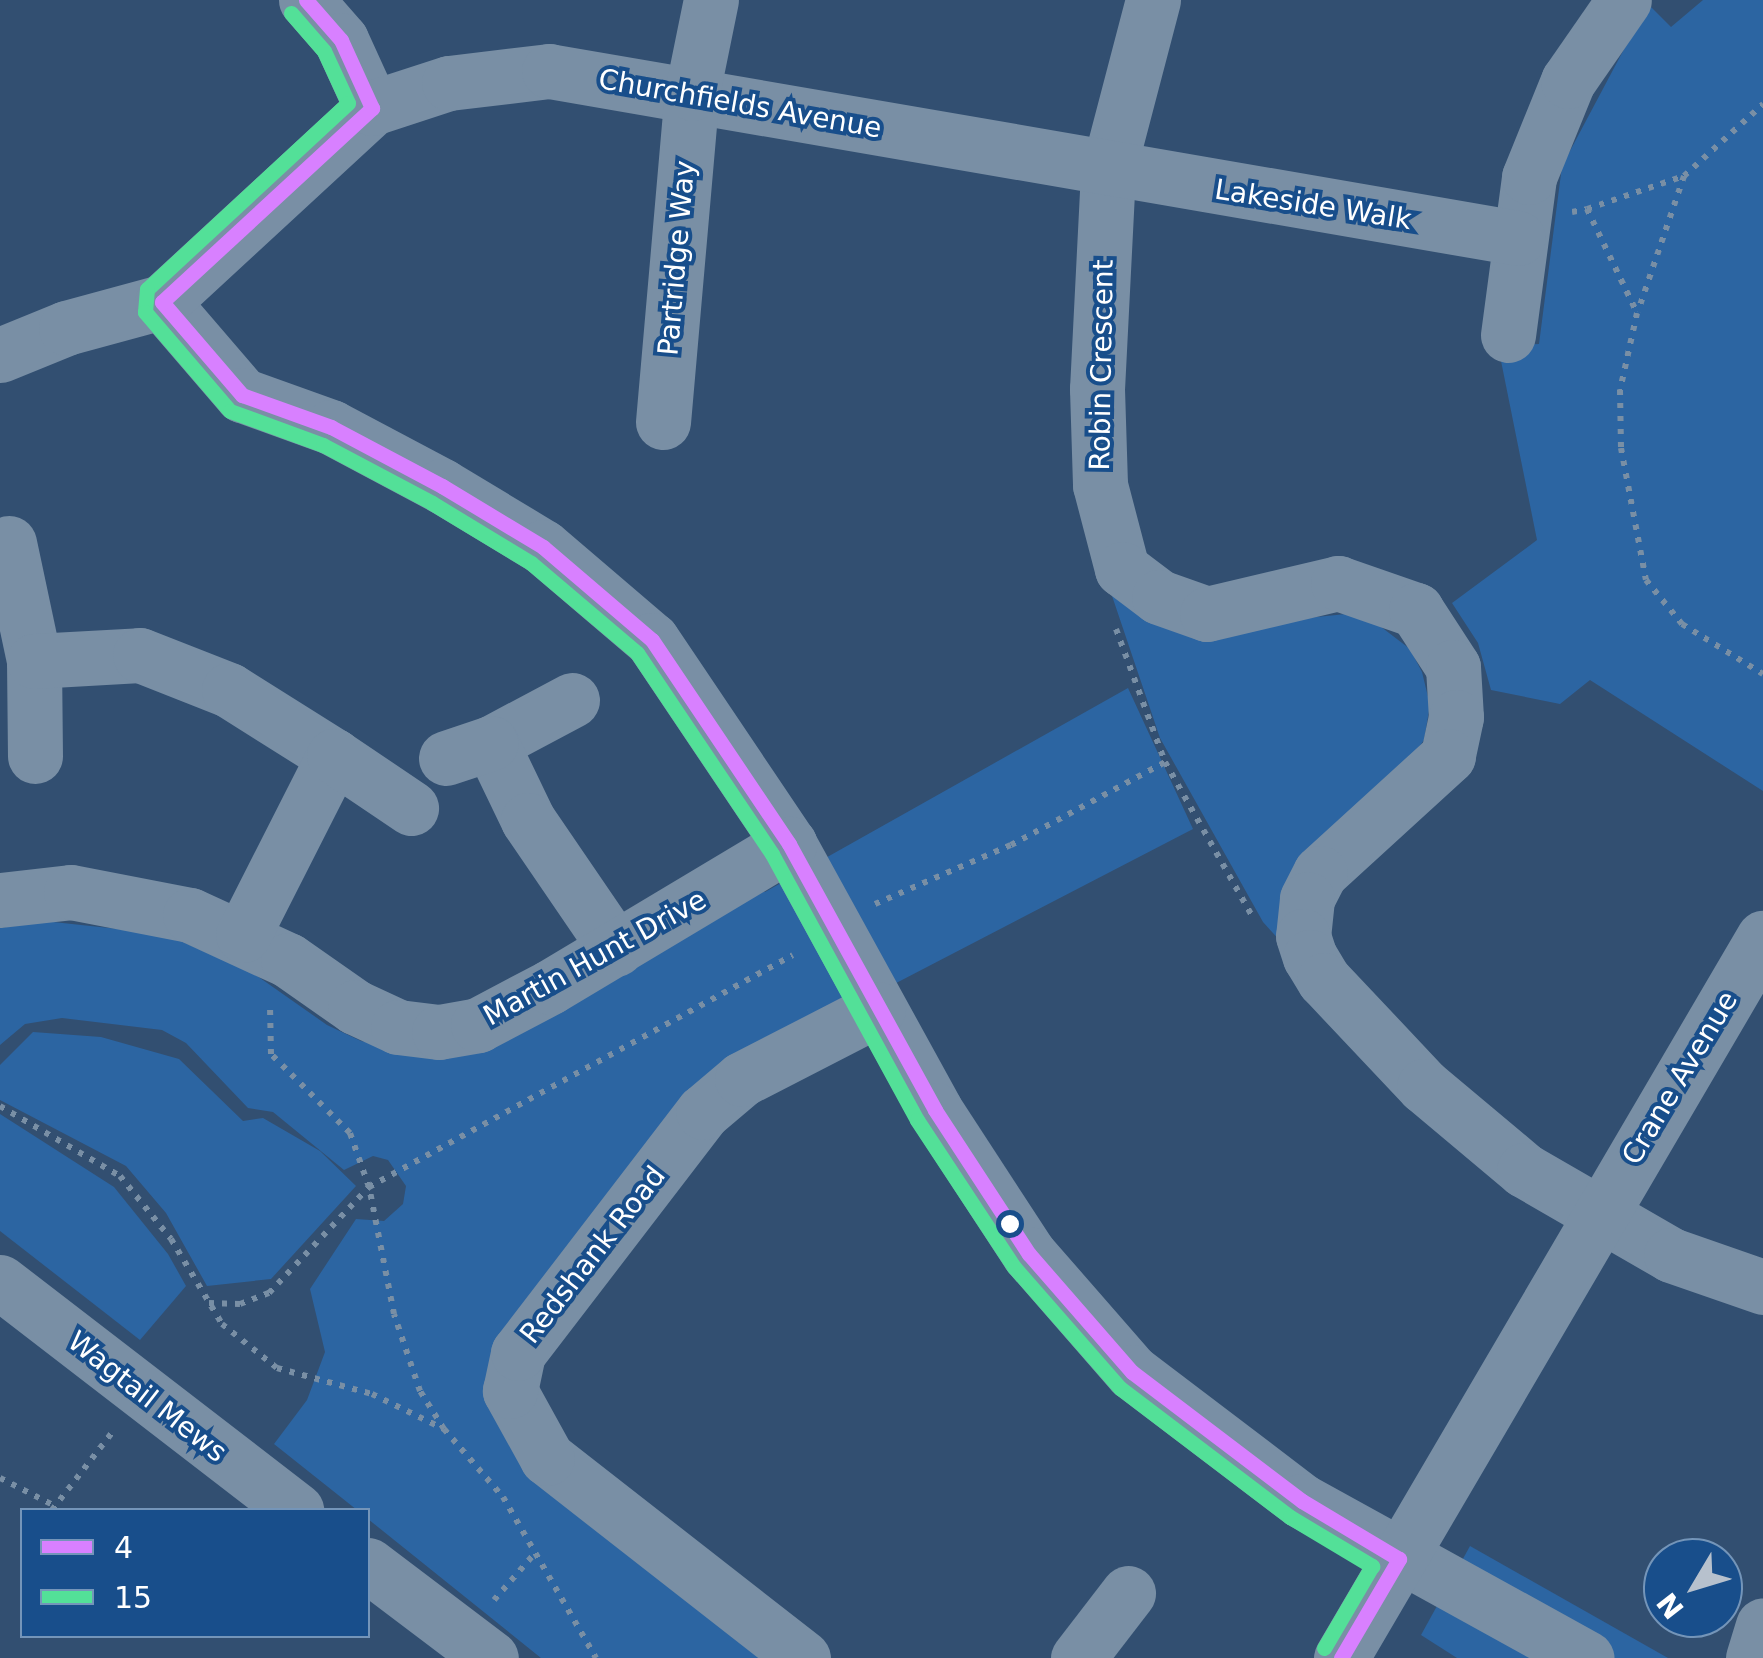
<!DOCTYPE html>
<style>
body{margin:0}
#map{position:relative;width:1763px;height:1658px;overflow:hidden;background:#324f71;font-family:"DejaVu Sans",sans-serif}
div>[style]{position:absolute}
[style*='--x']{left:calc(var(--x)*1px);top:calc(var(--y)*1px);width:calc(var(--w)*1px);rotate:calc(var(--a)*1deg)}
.green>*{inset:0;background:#2c65a2}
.path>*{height:6px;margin-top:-3px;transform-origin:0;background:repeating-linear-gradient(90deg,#798fa5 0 5px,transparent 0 13px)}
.minor>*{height:55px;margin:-27.5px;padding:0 27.5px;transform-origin:27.5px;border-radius:27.5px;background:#798fa5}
.bus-1>*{height:15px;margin:-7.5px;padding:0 7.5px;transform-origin:7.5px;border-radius:7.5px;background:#d880ff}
.bus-2>*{height:15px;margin:-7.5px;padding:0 7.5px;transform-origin:7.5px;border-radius:7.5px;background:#53e098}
.dots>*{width:28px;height:28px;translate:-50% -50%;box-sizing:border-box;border:5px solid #184e8b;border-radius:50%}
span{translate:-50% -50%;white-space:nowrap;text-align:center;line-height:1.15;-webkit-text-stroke:8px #184e8b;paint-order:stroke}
.street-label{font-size:28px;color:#fff}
.legend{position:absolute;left:20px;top:1508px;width:350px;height:130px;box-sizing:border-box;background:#184e8b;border:2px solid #7495b9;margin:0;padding:12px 18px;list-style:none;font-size:30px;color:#fff}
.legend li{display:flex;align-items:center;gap:20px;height:50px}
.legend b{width:50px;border:2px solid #7495b9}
.north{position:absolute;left:1643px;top:1538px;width:100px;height:100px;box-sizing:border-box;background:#184e8b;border:2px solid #7495b9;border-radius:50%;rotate:232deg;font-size:28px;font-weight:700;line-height:40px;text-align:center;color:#fff}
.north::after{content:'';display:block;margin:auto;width:35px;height:45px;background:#b7c1cd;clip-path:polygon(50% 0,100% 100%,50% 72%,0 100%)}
</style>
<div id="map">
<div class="green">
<i style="clip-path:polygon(1703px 0,1763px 0,1763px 791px,1590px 680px,1560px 704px,1491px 690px,1478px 643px,1452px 603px,1537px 540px,1498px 346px,1539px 344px,1562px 166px,1648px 4px,1671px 27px)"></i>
<i style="clip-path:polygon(1108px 584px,1247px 624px,1346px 614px,1376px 623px,1410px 649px,1422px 672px,1430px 705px,1424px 740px,1282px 943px,1263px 922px,1160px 738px)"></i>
<i style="clip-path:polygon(1128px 688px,1193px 829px,719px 1075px,495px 1373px,782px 1658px,541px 1658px,368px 1519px,368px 1510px,357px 1510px,274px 1444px,307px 1400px,325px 1352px,310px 1289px,356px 1219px,384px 1221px,403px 1204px,406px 1186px,388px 1160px,373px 1156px,344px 1170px,273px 1112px,248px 1108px,186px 1043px,162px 1030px,62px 1018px,25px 1024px,0 1045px,0 928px,44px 921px,165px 934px,253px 973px,327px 1025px,361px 1041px,415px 1053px,736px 877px,765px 892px)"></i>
<i style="clip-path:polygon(33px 1032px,101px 1037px,179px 1059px,243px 1121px,263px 1118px,320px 1151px,356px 1186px,271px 1279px,207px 1286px,166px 1213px,126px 1166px,0 1100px,0 1065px)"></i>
<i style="clip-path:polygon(0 1114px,114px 1187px,168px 1254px,186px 1286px,140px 1340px,0 1231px)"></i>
<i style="clip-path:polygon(1470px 1546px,1668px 1658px,1457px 1658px,1421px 1635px)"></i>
</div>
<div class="path">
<i style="--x:1684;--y:176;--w:107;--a:-42.3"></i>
<i style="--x:1587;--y:209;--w:102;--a:-18.8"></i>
<i style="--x:1684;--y:176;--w:143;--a:108.8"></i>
<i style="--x:1572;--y:212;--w:15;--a:-11"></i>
<i style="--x:1587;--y:209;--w:115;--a:64.3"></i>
<i style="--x:1637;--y:313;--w:79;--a:102.4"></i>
<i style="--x:1620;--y:390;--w:58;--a:89"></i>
<i style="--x:1621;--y:448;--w:134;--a:79.3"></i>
<i style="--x:1646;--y:580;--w:57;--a:50.7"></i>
<i style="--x:1682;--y:624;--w:95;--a:31.7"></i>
<i style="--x:1116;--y:629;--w:142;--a:69.8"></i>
<i style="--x:1165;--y:762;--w:180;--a:60.5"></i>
<i style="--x:875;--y:904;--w:148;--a:-23.5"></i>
<i style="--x:1011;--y:845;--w:175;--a:-28.3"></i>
<i style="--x:0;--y:1106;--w:139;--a:30.3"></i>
<i style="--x:120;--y:1176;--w:81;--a:51"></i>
<i style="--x:171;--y:1239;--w:99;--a:59"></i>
<i style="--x:222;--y:1324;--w:70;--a:38.7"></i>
<i style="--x:277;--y:1368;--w:98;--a:15.3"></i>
<i style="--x:372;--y:1394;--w:80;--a:25.9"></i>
<i style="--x:444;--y:1429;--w:90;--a:49.1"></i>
<i style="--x:503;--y:1497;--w:186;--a:60"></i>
<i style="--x:209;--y:1303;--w:31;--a:2"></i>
<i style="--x:240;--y:1304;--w:31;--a:-21"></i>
<i style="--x:269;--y:1293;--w:146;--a:-46.7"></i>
<i style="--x:369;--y:1187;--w:57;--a:-109.4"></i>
<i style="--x:350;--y:1133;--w:112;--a:-135"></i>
<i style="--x:271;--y:1054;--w:47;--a:-91.2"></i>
<i style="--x:444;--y:1429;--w:45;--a:-122.3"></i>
<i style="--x:420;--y:1391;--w:81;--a:-108.7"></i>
<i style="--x:394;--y:1314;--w:129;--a:-101.1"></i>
<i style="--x:369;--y:1187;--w:483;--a:-28.7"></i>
<i style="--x:0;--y:1478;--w:57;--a:27"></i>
<i style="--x:52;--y:1510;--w:101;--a:-52.2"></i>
<i style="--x:494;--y:1600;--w:64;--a:-48.8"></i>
</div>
<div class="minor">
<i style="--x:306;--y:0;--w:53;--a:48.8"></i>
<i style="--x:341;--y:40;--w:75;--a:65.5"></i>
<i style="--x:1153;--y:0;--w:178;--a:104.7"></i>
<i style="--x:1108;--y:172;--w:217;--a:92.9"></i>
<i style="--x:1097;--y:389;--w:96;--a:88.2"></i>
<i style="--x:1100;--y:485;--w:87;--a:75.3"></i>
<i style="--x:1122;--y:569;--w:46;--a:37.1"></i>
<i style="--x:1159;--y:597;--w:51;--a:19.5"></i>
<i style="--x:1207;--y:614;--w:135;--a:-13.3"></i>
<i style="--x:1338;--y:583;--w:83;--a:19.1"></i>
<i style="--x:1416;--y:610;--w:68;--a:57"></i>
<i style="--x:1453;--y:667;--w:50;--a:86.6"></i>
<i style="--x:1456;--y:717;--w:40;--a:102"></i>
<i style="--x:1448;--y:756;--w:173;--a:137.6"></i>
<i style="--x:1320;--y:873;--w:29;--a:117"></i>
<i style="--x:1307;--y:899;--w:37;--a:96"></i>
<i style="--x:1303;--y:936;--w:22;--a:72"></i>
<i style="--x:1310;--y:957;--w:27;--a:59"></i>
<i style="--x:1324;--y:980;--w:146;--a:46.7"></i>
<i style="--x:1424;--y:1086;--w:131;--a:40"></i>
<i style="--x:1524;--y:1170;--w:170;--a:30"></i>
<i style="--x:1671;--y:1255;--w:97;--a:19.2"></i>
<i style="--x:162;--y:302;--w:123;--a:49.3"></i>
<i style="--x:242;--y:395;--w:95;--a:19.8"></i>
<i style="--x:331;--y:427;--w:126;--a:28"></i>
<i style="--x:442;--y:486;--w:118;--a:31.1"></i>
<i style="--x:543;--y:547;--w:143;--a:40.5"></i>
<i style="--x:652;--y:640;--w:246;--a:56.1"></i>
<i style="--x:789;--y:844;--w:303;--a:61.2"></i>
<i style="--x:935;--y:1110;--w:172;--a:56.9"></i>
<i style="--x:1029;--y:1254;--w:157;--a:48.9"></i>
<i style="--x:1132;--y:1372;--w:213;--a:37.2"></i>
<i style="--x:1302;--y:1501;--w:325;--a:28.9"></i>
<i style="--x:1508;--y:335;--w:159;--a:-82.4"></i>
<i style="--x:1529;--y:177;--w:104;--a:-67.9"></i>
<i style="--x:1568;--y:81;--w:98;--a:-55.3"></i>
<i style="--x:0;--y:355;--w:71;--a:-22.2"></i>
<i style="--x:66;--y:328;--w:99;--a:-15.2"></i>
<i style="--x:162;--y:302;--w:286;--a:-42.7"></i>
<i style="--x:372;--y:108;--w:81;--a:-18"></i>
<i style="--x:449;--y:83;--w:101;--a:-6.8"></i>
<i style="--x:549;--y:71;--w:983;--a:9.78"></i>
<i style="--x:663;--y:422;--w:330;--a:-85"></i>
<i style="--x:692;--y:93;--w:95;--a:-78.5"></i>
<i style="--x:9;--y:543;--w:121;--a:78"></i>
<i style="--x:572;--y:700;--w:92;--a:152"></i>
<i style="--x:491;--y:743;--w:85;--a:64.3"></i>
<i style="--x:528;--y:820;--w:156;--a:55.7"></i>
<i style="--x:35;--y:756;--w:95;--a:-90.6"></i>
<i style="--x:34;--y:661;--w:106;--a:-3.2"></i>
<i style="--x:140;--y:655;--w:96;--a:21.5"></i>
<i style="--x:229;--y:690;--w:124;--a:32.2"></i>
<i style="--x:446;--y:758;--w:47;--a:-18.4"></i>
<i style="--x:0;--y:900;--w:71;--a:-6.4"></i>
<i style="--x:71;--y:892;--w:121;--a:10.9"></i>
<i style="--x:190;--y:915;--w:108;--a:24.7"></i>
<i style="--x:288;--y:960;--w:82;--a:35"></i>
<i style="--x:355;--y:1007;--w:47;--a:24.9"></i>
<i style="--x:398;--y:1027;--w:41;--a:7"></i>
<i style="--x:439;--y:1032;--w:40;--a:-10"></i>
<i style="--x:478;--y:1025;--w:81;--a:-27.8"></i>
<i style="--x:550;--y:987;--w:279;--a:-30.9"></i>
<i style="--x:243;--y:935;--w:201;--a:-63.1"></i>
<i style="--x:334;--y:756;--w:93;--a:34"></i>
<i style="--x:0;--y:1282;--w:374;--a:37.6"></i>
<i style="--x:368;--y:1565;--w:154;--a:37.1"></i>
<i style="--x:803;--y:1658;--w:325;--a:-142"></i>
<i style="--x:547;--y:1458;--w:77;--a:-118.9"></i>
<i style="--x:510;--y:1391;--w:39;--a:-78"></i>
<i style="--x:518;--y:1353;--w:304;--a:-52.5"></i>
<i style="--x:703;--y:1112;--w:51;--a:-40.2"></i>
<i style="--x:742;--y:1079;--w:153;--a:-27.2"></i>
<i style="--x:1078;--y:1658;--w:82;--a:-52.4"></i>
<i style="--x:1341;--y:1658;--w:835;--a:-59.62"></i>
<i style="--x:1753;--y:1658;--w:34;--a:-73"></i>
</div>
<div class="bus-1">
<i style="--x:306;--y:0;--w:53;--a:48.8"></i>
<i style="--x:341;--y:40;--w:75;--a:65.5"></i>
<i style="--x:162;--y:302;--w:123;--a:49.3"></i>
<i style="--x:242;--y:395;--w:95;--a:19.8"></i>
<i style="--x:331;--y:427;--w:126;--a:28"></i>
<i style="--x:442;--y:486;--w:118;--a:31.1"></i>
<i style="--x:543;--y:547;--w:143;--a:40.5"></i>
<i style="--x:652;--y:640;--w:246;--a:56.1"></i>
<i style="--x:789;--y:844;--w:303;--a:61.2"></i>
<i style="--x:935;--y:1110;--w:172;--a:56.9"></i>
<i style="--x:1029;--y:1254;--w:157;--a:48.9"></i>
<i style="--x:1132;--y:1372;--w:213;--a:37.2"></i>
<i style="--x:1302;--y:1501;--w:113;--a:30.9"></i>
<i style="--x:162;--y:302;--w:286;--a:-42.7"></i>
<i style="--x:1341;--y:1658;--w:115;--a:-59.6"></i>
</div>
<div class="bus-2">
<i style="--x:291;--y:13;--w:50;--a:49"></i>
<i style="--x:324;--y:51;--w:57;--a:65.2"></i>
<i style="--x:348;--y:103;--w:274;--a:137.2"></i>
<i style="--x:147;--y:289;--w:23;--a:95"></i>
<i style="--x:145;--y:312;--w:130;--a:49.4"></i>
<i style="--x:230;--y:411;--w:99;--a:20.1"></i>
<i style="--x:323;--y:445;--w:123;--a:28"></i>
<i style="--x:432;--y:503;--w:116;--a:31.2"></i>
<i style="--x:531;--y:563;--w:139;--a:40.3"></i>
<i style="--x:637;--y:653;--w:242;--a:56.1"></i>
<i style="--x:772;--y:854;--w:303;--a:61.4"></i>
<i style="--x:917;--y:1120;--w:176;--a:56.6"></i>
<i style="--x:1014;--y:1267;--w:161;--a:48.8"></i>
<i style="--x:1120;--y:1388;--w:213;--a:37.2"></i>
<i style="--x:1290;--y:1517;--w:96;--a:30.9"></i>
<i style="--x:1372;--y:1566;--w:95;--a:120.3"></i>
</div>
<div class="dots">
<i style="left:1010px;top:1224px;background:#fff"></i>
</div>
<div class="street-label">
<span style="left:740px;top:104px;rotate:10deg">Churchfields Avenue</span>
<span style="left:1313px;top:205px;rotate:9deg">Lakeside Walk</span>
<span style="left:677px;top:258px;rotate:-85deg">Partridge Way</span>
<span style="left:1102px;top:365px;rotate:-89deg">Robin Crescent</span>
<span style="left:595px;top:958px;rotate:-29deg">Martin Hunt Drive</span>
<span style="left:1680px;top:1078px;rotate:-59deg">Crane Avenue</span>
<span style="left:593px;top:1255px;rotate:-52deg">Redshank Road</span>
<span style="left:147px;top:1397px;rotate:38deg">Wagtail Mews</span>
</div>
<ul class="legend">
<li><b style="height:12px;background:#d880ff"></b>4</li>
<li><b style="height:12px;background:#53e098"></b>15</li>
</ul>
<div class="north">N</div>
</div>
